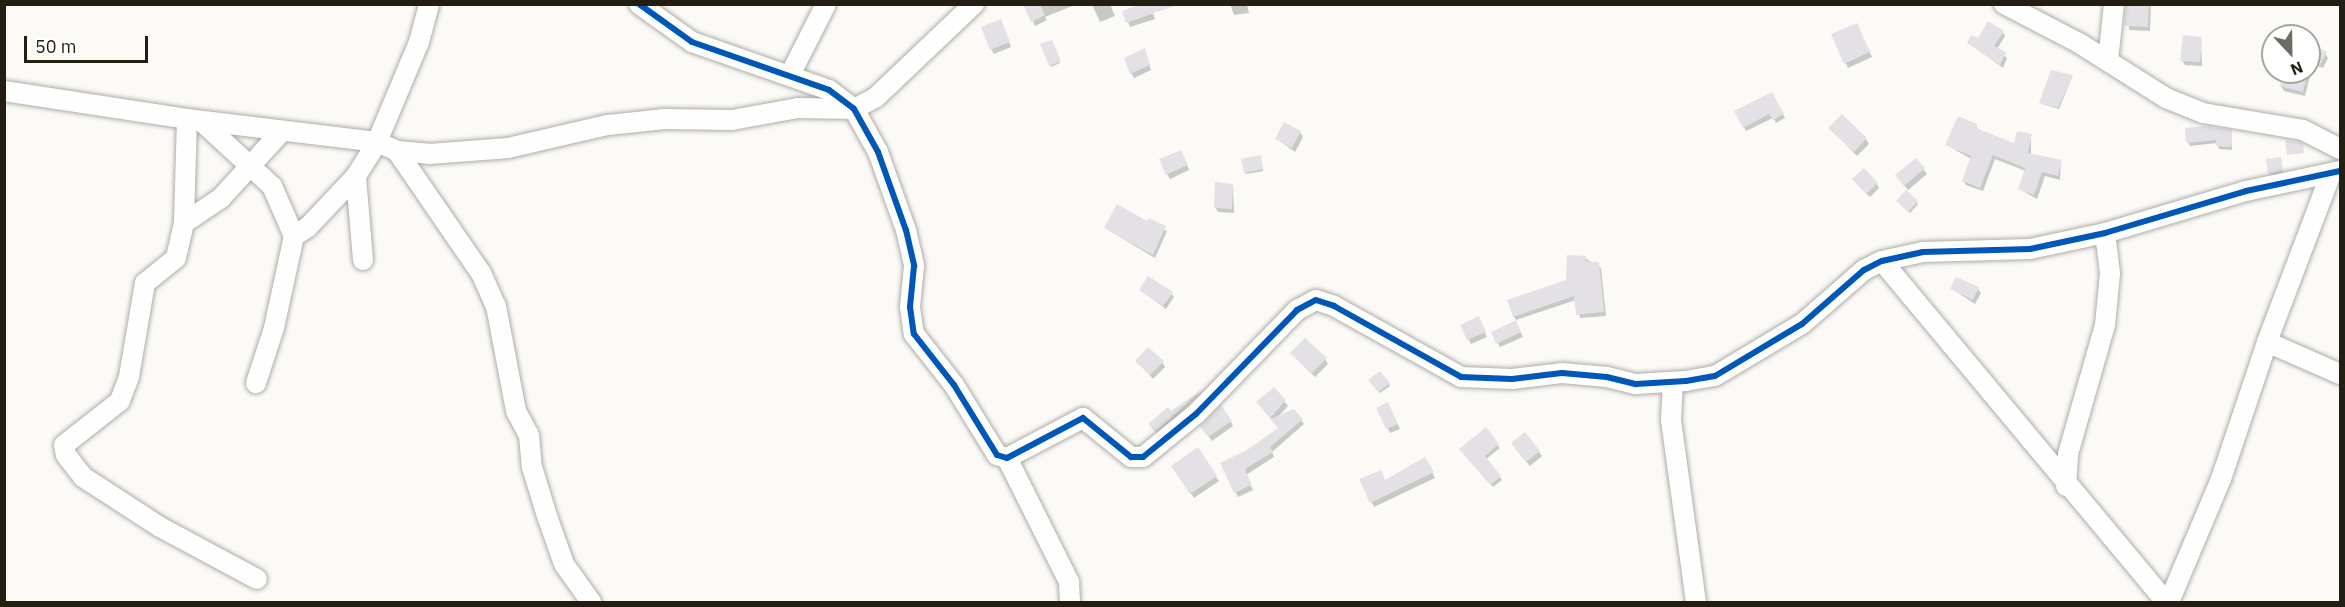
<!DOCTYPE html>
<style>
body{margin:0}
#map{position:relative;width:2345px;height:607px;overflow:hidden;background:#fbfaf7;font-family:"IBM Plex Sans",sans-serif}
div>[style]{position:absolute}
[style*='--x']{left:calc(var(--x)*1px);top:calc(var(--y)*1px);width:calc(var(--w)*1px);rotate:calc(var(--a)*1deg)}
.shadow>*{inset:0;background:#0003}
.building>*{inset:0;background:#e3e1e5}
.roads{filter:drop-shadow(0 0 2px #aeaca4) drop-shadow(0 0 2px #aeaca4)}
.minor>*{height:20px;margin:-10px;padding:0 10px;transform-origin:10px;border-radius:10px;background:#fefefe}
.cycleway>*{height:6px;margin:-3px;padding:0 3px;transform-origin:3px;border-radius:3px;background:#0057b8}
span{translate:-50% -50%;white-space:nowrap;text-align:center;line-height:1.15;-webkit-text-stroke:5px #fff;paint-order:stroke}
.frame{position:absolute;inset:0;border:6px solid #221e12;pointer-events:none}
.north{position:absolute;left:2261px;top:24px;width:60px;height:60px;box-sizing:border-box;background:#fff;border:2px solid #a7a5a0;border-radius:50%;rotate:158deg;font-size:16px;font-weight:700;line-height:24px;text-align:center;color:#221e12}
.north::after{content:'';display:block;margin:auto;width:21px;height:27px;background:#6e6b62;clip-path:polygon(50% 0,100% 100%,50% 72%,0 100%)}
.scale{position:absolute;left:24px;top:36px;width:124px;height:27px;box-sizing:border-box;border:3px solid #221e12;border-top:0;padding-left:8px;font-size:18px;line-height:21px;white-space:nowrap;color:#221e12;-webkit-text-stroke:4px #fff;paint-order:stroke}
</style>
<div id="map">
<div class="shadow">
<i style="clip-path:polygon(1025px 4px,1077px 4px,1045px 17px,1047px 20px,1035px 26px)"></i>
<i style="clip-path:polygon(1092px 4px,1110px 4px,1115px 16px,1100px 22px)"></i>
<i style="clip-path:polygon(1230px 4px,1247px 4px,1249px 13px,1234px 15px)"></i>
<i style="clip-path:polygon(2127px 4px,2151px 4px,2150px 31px,2129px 30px)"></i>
<i style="clip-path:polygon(1151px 8px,1155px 19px,1130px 27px,1124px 12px)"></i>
<i style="clip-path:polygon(1003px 26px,1011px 47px,994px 54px,991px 49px)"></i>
<i style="clip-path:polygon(1859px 29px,1872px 57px,1848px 68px,1833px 35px)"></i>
<i style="clip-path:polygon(2003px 32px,2005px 36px,1997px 49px,2007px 58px,2003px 68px,1969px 43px)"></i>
<i style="clip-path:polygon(2201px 38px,2202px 66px,2185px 65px,2182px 60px)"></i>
<i style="clip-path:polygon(1051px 41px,1060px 63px,1051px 67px,1042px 45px)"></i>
<i style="clip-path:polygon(2309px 45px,2325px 53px,2328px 58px,2323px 68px,2313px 64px,2305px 96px,2284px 91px,2281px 86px,2286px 72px,2309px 72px)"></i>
<i style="clip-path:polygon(1145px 50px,1151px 70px,1134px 78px,1131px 73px)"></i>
<i style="clip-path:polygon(2072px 77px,2059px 109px,2042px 104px,2041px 102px)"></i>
<i style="clip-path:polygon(1772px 94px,1785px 118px,1776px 123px,1773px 118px,1746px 131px,1736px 111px)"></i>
<i style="clip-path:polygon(1976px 126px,1979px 131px,2015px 145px,2031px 135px,2031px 155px,2061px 161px,2060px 180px,2045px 176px,2037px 199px,2019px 189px,2026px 171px,1995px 159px,1983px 191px,1966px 185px,1963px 180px,1971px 159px,1947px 145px)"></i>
<i style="clip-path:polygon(1830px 128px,1866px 139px,1869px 144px,1857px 156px)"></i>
<i style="clip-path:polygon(1300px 132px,1303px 137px,1295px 152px,1277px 139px)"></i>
<i style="clip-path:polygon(2231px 132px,2232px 150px,2219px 149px,2217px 143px,2190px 146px,2188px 142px)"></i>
<i style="clip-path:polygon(1183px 156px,1189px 170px,1170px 179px,1167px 174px)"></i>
<i style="clip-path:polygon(1261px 159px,1263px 171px,1246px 174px,1245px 172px)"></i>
<i style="clip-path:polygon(1916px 160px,1927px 174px,1908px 190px,1900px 180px)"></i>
<i style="clip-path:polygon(2281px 161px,2283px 173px,2271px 175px,2270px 174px)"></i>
<i style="clip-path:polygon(1857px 184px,1877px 184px,1879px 188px,1870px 197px)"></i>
<i style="clip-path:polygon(1233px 185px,1234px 213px,1218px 212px,1215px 207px)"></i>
<i style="clip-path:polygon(1906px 192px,1918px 204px,1910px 213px,1899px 203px)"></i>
<i style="clip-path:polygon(1148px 223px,1167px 231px,1155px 258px,1105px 228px)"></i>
<i style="clip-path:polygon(1585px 258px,1601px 268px,1606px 316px,1580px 318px,1576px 300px,1516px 320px,1514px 316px,1567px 281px)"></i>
<i style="clip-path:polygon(1952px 289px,1978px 289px,1981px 293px,1975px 304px)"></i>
<i style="clip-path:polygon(1140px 290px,1171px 293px,1174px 297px,1166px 309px)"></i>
<i style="clip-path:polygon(1515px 322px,1523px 337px,1500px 347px,1498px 343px)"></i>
<i style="clip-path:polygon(1481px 323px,1487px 337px,1471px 344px,1462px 325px)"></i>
<i style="clip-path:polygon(1292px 354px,1325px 359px,1328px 364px,1315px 377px)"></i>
<i style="clip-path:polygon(1137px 361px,1162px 362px,1165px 367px,1153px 379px)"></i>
<i style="clip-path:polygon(1380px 373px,1390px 386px,1380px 393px,1370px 380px)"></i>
<i style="clip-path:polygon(1274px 389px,1288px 406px,1277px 418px,1301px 420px,1304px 424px,1272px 452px,1274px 457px,1246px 475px,1253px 490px,1238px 497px,1222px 463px,1248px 452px,1280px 429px,1261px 407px)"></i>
<i style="clip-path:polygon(1204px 390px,1158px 435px,1152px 428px,1171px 413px)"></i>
<i style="clip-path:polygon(1378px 408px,1390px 408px,1400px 429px,1390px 433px)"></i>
<i style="clip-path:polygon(1231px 422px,1233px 426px,1212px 441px,1205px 431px)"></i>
<i style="clip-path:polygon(1485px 429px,1500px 448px,1486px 459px,1502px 480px,1493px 487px,1463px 453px)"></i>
<i style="clip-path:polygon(1515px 448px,1539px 452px,1542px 456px,1530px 466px)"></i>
<i style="clip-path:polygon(1425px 459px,1435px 478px,1374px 507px,1361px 479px,1385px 482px)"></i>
<i style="clip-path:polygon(1176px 471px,1216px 477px,1219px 481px,1194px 498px)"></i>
</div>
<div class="building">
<i style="clip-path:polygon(1023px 4px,1040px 4px,1045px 15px,1031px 22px)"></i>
<i style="clip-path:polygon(1141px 4px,1174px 4px,1174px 6px,1126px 23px,1122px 11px)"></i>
<i style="clip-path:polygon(2126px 4px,2149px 4px,2148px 27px,2124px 26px)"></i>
<i style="clip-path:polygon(1001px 19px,1010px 42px,990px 50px,981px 27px)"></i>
<i style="clip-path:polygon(1988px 21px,2004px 31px,1994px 46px,2006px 52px,2000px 65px,1967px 43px,1971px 35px,1978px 38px)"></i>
<i style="clip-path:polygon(1857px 23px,1870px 52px,1844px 64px,1831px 34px)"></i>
<i style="clip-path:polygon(2183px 35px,2202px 37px,2200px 62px,2180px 61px)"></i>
<i style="clip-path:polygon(1052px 40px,1061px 61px,1049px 66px,1040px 44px)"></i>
<i style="clip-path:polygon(2309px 43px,2327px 52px,2320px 65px,2309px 59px)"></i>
<i style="clip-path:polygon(1145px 48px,1150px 65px,1130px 74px,1124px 58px)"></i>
<i style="clip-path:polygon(2051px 70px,2073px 75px,2058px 108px,2039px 103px)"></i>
<i style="clip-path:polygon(2283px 72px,2308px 72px,2303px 92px,2280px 86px)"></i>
<i style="clip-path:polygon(1772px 92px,1784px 114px,1773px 120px,1769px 114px,1743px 128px,1734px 111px)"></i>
<i style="clip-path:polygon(1842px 114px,1867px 138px,1854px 152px,1828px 128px)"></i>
<i style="clip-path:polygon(1958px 116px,1977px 124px,1976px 128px,2014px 143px,2017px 131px,2032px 134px,2028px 153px,2062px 160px,2058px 176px,2042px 172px,2034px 195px,2018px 189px,2025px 168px,1993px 155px,1980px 188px,1962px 181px,1971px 156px,1945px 145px)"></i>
<i style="clip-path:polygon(1284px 122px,1301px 131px,1292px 148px,1275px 139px)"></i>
<i style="clip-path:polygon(2206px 126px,2232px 130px,2231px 147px,2216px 146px,2216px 140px,2186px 143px,2185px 128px)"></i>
<i style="clip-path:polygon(2285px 139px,2303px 143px,2304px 153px,2287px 155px)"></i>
<i style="clip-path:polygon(1181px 150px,1188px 165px,1166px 175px,1159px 159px)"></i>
<i style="clip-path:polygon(1261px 155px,1263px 169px,1244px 173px,1241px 159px)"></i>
<i style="clip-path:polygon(2281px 157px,2283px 171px,2268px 174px,2266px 159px)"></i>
<i style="clip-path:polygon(1916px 158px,1925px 168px,1904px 186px,1895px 175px)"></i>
<i style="clip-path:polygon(1864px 168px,1878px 183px,1866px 194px,1852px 179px)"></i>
<i style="clip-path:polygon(1215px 182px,1233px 184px,1232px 209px,1214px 208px)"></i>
<i style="clip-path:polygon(1906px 190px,1918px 201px,1908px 212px,1896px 201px)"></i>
<i style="clip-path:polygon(1117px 204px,1147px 221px,1149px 218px,1166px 226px,1153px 255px,1104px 228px)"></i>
<i style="clip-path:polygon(1567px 255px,1586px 256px,1586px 261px,1599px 262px,1604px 312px,1576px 315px,1574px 296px,1513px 317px,1507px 300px,1566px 280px)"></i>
<i style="clip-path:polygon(1148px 276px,1173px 292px,1163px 306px,1139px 290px)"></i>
<i style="clip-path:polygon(1956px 277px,1979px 287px,1973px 300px,1950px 289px)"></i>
<i style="clip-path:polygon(1479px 316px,1486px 332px,1467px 340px,1460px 325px)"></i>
<i style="clip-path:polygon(1516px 320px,1521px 332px,1496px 344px,1491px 332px)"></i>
<i style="clip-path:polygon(1305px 338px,1327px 358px,1312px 373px,1290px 353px)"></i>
<i style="clip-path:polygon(1148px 347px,1164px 361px,1150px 375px,1135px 361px)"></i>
<i style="clip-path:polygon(1380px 371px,1390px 383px,1378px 392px,1368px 380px)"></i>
<i style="clip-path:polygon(1274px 387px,1286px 400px,1270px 418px,1256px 402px)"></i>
<i style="clip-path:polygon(1204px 388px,1155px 432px,1148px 424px,1168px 407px,1171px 411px)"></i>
<i style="clip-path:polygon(1388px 402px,1398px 424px,1386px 429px,1376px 408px)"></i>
<i style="clip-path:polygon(1221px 405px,1232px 421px,1208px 437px,1200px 426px)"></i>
<i style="clip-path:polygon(1294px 409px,1303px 419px,1270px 447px,1273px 452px,1245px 469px,1252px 485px,1234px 493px,1220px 463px,1247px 450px,1278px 428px,1270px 419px)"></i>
<i style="clip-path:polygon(1486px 427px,1499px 444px,1485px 456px,1501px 476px,1490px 485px,1459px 449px)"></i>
<i style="clip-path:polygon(1525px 432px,1540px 451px,1526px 462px,1511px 443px)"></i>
<i style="clip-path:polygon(1198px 447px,1217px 476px,1190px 494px,1171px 466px)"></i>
<i style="clip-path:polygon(1425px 457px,1434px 472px,1370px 503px,1359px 479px,1381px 470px,1385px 480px)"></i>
</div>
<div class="roads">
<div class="minor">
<i style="--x:639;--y:4;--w:65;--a:35.6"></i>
<i style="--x:692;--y:42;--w:145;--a:19.3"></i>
<i style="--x:829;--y:90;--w:31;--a:37"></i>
<i style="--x:854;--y:109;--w:49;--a:60.8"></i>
<i style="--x:878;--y:152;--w:83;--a:70.3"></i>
<i style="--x:906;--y:230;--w:37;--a:77"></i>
<i style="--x:914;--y:266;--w:41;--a:95.6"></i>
<i style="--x:910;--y:307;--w:27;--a:82"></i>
<i style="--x:914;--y:334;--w:65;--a:51.9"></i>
<i style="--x:954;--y:385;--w:82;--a:58.4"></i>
<i style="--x:997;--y:455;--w:10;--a:17"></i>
<i style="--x:1007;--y:458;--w:86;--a:-27.8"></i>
<i style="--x:1083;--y:418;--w:62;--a:39.1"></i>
<i style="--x:1131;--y:457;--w:12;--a:0"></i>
<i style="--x:1143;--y:457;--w:68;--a:-39.1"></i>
<i style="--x:1196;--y:414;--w:145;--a:-45.8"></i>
<i style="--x:1297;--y:310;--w:21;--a:-28"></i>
<i style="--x:1316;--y:300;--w:19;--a:18"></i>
<i style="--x:1334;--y:306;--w:145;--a:29.2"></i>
<i style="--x:1461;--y:377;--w:51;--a:2.2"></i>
<i style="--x:1512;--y:379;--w:50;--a:-6.8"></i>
<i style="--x:1562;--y:373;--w:45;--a:5.1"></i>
<i style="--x:1607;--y:377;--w:30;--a:14"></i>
<i style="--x:1636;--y:384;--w:50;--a:-3.4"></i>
<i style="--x:1686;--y:381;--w:29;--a:-10"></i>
<i style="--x:1715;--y:376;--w:101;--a:-30.9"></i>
<i style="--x:1802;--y:324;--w:82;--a:-41.1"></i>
<i style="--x:1864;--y:270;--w:20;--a:-27"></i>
<i style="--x:1882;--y:261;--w:42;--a:-12.4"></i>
<i style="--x:1923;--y:252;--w:107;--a:-1.6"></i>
<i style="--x:2030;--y:249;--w:77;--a:-12"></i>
<i style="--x:2105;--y:233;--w:147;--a:-16.6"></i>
<i style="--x:2246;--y:191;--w:96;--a:-12"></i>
<i style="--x:2004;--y:4;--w:85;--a:27.5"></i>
<i style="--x:2079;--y:43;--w:103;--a:32.3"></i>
<i style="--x:2166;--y:98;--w:40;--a:22"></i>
<i style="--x:2203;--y:113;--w:101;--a:9.6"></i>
<i style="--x:2303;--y:130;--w:42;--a:27.2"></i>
<i style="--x:2108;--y:61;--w:57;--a:-84"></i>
<i style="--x:790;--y:75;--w:80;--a:-63.1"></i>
<i style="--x:4;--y:91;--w:185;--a:8.7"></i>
<i style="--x:187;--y:119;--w:191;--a:6.9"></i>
<i style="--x:377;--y:142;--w:22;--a:24"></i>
<i style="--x:397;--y:151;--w:32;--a:5"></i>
<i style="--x:429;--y:154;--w:79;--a:-4.3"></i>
<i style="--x:508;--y:148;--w:103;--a:-13"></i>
<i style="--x:608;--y:125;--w:57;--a:-6"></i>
<i style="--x:665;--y:119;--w:67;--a:0.9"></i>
<i style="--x:732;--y:120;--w:67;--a:-10.3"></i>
<i style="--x:798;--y:108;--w:56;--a:1"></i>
<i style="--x:854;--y:109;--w:24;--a:-28"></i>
<i style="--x:875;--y:98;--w:137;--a:-43.5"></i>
<i style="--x:187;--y:119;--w:104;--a:91.7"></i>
<i style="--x:184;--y:223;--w:36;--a:103"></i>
<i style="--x:176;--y:258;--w:40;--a:141"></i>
<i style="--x:145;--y:283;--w:95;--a:99.7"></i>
<i style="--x:129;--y:377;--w:26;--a:111"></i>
<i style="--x:120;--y:401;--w:71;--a:141.8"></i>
<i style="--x:64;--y:445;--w:10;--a:79"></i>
<i style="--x:66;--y:455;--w:28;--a:52"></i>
<i style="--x:83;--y:477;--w:92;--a:33"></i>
<i style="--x:160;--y:527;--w:110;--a:28.2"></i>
<i style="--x:201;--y:121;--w:96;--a:42.5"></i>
<i style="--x:272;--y:186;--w:55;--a:66.3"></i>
<i style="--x:294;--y:236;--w:94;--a:102.3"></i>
<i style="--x:274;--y:328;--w:58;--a:108.1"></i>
<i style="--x:397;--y:151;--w:148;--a:55.5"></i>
<i style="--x:481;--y:273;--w:36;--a:66"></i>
<i style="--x:496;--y:306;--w:107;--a:79.2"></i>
<i style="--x:516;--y:411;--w:27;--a:62"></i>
<i style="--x:529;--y:435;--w:32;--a:85"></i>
<i style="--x:532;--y:467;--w:51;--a:73"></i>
<i style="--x:547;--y:516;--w:51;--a:70.5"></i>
<i style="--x:564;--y:564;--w:47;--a:54.6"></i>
<i style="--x:184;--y:223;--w:45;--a:-34"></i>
<i style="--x:221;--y:198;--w:91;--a:-47.7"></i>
<i style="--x:294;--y:236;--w:17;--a:-33"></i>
<i style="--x:308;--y:227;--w:70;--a:-46.7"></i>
<i style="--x:363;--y:260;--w:84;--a:-94.8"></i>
<i style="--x:356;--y:176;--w:40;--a:-58"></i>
<i style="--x:377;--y:142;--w:108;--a:-67.2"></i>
<i style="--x:419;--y:42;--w:39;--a:-75"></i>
<i style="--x:1882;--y:261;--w:444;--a:50.2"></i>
<i style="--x:2267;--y:342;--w:80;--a:23.7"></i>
<i style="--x:1673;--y:382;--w:38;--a:93"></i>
<i style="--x:1671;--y:420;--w:184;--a:82.2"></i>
<i style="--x:1007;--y:458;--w:139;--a:63.4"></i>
<i style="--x:1069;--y:582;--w:20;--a:87"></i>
<i style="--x:2066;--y:486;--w:32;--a:-86"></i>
<i style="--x:2068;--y:454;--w:134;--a:-74"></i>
<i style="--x:2105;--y:325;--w:52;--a:-84.5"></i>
<i style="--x:2110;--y:273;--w:40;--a:-97.1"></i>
<i style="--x:2169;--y:602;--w:134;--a:-67.1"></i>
<i style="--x:2221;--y:479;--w:145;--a:-71.4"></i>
<i style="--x:2267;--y:342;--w:178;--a:-69.2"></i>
</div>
</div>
<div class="cycleway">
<i style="--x:639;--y:4;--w:65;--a:35.6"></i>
<i style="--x:692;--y:42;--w:145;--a:19.3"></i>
<i style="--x:829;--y:90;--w:31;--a:37"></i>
<i style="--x:854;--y:109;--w:49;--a:60.8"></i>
<i style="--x:878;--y:152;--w:83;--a:70.3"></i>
<i style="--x:906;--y:230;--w:37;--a:77"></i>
<i style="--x:914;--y:266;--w:41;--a:95.6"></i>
<i style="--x:910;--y:307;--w:27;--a:82"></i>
<i style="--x:914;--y:334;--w:65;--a:51.9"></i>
<i style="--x:954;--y:385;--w:82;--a:58.4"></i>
<i style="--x:997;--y:455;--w:10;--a:17"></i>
<i style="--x:1007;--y:458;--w:86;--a:-27.8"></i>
<i style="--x:1083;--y:418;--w:62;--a:39.1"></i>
<i style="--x:1131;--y:457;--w:12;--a:0"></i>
<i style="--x:1143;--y:457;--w:68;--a:-39.1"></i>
<i style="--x:1196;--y:414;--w:145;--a:-45.8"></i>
<i style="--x:1297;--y:310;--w:21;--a:-28"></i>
<i style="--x:1316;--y:300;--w:19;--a:18"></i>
<i style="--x:1334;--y:306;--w:145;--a:29.2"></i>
<i style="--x:1461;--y:377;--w:51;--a:2.2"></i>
<i style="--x:1512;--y:379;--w:50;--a:-6.8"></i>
<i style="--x:1562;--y:373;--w:45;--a:5.1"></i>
<i style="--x:1607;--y:377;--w:30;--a:14"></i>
<i style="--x:1636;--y:384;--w:50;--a:-3.4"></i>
<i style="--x:1686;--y:381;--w:29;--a:-10"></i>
<i style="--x:1715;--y:376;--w:101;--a:-30.9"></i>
<i style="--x:1802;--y:324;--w:82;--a:-41.1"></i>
<i style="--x:1864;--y:270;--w:20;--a:-27"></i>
<i style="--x:1882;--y:261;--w:42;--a:-12.4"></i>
<i style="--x:1923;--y:252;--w:107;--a:-1.6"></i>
<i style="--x:2030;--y:249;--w:77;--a:-12"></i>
<i style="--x:2105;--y:233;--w:147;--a:-16.6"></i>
<i style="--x:2246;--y:191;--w:96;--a:-12"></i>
</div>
<div class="frame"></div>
<div class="north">N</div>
<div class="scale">50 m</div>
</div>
